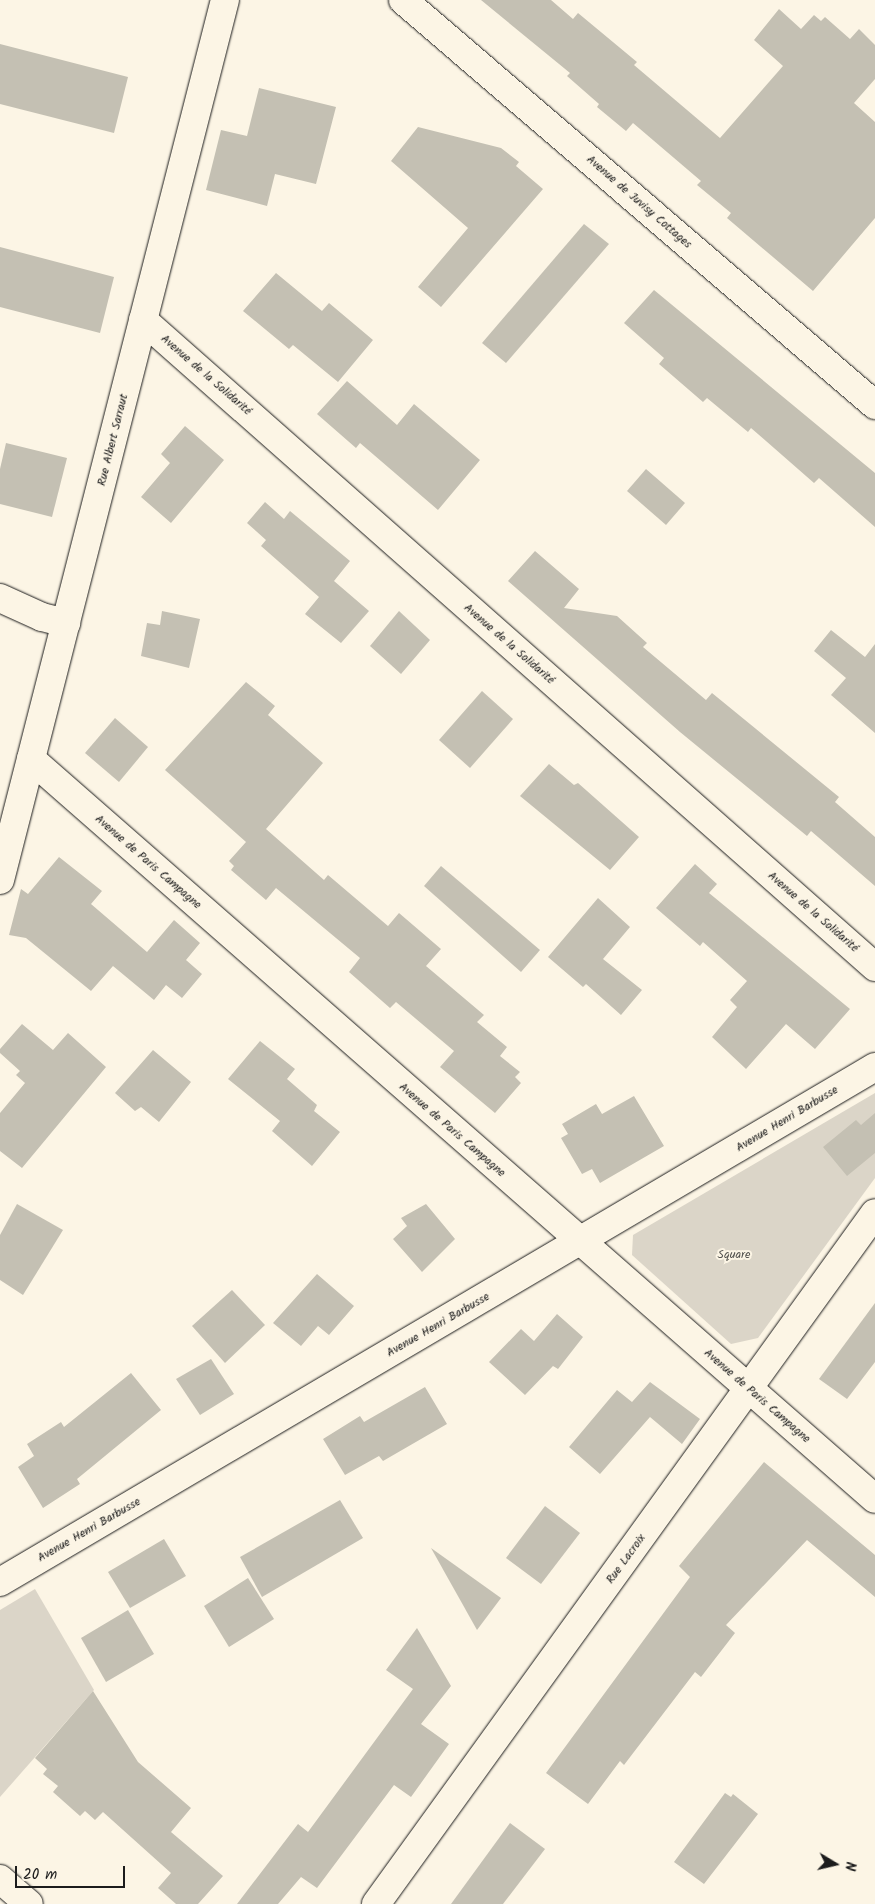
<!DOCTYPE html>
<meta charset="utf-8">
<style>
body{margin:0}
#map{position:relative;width:875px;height:1904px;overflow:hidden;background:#fcf5e5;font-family:Kalam,sans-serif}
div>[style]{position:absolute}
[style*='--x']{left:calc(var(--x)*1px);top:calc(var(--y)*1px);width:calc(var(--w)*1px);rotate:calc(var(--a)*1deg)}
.green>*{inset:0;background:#dbd5c8}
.building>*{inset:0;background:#c4c0b3}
.roads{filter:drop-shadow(0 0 1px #1c1c1c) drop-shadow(0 0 1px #1c1c1c)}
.minor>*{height:28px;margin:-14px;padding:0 14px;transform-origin:14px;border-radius:14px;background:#fcf5e5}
.major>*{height:28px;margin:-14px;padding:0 14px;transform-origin:14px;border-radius:14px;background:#fcf5e5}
span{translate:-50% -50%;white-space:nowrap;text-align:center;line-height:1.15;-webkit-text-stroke:4px #fcf5e5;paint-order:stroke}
.street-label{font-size:12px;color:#1c1c1c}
.park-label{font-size:12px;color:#555450}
.north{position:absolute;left:810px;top:1839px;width:50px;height:50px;-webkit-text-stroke:4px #fcf5e5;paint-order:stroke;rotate:99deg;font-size:14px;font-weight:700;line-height:20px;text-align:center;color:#1c1c1c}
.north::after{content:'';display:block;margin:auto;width:18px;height:22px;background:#1c1c1c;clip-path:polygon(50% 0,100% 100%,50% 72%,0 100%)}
.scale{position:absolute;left:15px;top:1866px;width:110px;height:22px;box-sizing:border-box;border:2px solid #1c1c1c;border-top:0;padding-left:6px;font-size:15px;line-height:18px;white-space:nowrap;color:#1c1c1c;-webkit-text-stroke:4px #fcf5e5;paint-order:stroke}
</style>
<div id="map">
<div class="green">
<i style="clip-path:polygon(875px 1093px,875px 1178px,758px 1338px,731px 1344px,632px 1255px,633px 1235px)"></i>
<i style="clip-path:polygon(35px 1589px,94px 1690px,0 1797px,0 1610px)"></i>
</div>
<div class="building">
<i style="clip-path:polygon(481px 0,551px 0,573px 19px,578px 13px,637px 62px,634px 65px,720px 138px,783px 66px,754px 40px,779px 9px,801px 29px,814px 15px,821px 21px,825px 17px,850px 39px,859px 29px,875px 45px,875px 79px,854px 103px,875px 122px,875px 218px,813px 291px,727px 218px,731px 213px,697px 185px,701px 181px,633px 123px,626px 131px,597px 107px,599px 104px,567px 76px,570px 73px)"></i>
<i style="clip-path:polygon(0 44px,128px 77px,114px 133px,0 104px)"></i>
<i style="clip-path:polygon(259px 88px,336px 107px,316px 184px,275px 174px,267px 206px,206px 190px,221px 130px,247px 136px)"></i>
<i style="clip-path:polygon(418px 127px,501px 148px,519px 162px,516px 166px,543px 189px,441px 307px,418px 287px,468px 228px,391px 161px)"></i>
<i style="clip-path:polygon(584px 224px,609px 244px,506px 363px,482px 343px)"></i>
<i style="clip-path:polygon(0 247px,114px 277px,100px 333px,0 307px)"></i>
<i style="clip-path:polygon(276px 273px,322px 311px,329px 303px,373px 340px,338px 382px,293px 345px,289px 349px,243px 311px)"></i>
<i style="clip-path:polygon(654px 290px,875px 473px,875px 527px,819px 478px,814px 483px,751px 428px,748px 432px,707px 398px,703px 402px,659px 364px,664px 358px,624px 323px)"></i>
<i style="clip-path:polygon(347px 381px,397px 425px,414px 404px,480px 460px,438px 510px,360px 443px,356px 448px,317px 414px)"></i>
<i style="clip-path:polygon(185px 426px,224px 460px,171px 523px,141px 497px,170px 463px,161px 454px)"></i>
<i style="clip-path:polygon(6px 443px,67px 458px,52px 517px,0 504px,0 469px)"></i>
<i style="clip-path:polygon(646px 469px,685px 503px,666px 525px,627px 491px)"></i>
<i style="clip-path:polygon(265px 502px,284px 519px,290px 511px,350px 561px,334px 581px,369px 611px,341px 643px,305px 614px,319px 597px,261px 546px,266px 540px,247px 523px)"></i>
<i style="clip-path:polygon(535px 551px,579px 589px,564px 608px,617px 616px,647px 643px,643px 647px,706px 700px,712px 693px,839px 797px,835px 802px,875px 837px,875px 886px,811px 831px,807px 836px,680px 732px,508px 581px)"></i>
<i style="clip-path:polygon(162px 611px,200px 619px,189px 668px,141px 656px,147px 623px,160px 625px)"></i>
<i style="clip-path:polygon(399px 611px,430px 640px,401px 674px,370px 646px)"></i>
<i style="clip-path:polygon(831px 630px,865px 657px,875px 644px,875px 733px,831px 695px,846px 678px,814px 651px)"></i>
<i style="clip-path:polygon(246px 682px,275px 706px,268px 715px,323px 763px,266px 829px,324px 880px,328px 875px,388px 926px,399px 913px,441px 949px,426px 966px,484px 1015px,477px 1022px,507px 1047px,500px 1056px,520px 1072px,515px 1077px,521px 1083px,495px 1113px,440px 1067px,454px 1051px,396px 1002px,390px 1008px,349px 972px,360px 958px,276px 888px,266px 900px,231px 870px,234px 866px,229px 861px,246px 842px,165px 770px)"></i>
<i style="clip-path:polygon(482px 691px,513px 719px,470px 768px,439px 740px)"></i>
<i style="clip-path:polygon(115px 718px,148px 747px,119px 782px,85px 753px)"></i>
<i style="clip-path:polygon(549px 764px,574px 785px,578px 783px,639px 837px,610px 870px,520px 796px)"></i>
<i style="clip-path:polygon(59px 857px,102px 891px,91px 904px,147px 952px,174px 920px,200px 943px,186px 960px,202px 974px,182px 998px,166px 985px,154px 1000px,113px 966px,91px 991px,26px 938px,9px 935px,21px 889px,28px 894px)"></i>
<i style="clip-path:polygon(695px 864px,717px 884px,709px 893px,850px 1009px,815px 1049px,786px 1024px,746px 1069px,712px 1037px,737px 1007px,730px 1000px,747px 981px,703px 942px,700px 946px,656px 908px)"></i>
<i style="clip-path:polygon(441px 866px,540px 950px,521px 972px,424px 886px)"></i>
<i style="clip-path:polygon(598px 898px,630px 927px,603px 959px,642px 990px,621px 1015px,586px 984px,583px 987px,548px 957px)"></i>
<i style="clip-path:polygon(22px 1024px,53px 1050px,68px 1033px,106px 1067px,22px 1168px,0 1151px,0 1113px,25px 1083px,16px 1075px,20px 1071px,0 1053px,0 1049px)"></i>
<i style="clip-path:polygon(260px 1041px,295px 1069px,287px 1079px,317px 1105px,314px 1111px,340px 1132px,312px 1166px,272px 1131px,280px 1121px,228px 1079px)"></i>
<i style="clip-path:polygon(153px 1050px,191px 1082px,159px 1122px,141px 1107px,135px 1111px,115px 1093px)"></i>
<i style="clip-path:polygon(634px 1096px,664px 1146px,600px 1183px,592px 1169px,582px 1174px,561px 1138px,568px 1134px,562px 1124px,596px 1104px,602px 1114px)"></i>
<i style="clip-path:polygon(875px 1113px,875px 1153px,847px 1176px,823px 1147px,856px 1120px,861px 1125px)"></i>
<i style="clip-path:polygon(17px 1204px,63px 1230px,23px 1295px,0 1280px,0 1235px)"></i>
<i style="clip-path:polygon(426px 1204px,455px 1239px,422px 1272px,393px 1239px,407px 1226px,401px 1218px)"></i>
<i style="clip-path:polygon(317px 1274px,354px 1306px,329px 1335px,318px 1326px,301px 1346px,273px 1323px)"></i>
<i style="clip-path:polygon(232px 1290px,265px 1325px,225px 1363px,192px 1326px)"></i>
<i style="clip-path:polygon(875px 1303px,875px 1362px,847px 1399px,819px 1379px)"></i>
<i style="clip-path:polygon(557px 1314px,583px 1337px,558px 1369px,553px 1366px,525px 1395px,489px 1362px,521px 1329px,534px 1341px)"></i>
<i style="clip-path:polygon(211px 1359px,234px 1394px,200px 1415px,176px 1379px)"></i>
<i style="clip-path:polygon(131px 1373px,161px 1410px,77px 1479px,80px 1484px,43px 1508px,18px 1467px,34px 1456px,27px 1444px,61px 1422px,64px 1427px)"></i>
<i style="clip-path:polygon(650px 1382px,700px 1419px,682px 1444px,650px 1417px,600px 1474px,569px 1447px,617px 1390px,632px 1402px)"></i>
<i style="clip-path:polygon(425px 1387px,447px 1424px,383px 1461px,379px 1456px,345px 1475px,323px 1439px,360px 1416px,364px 1422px)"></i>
<i style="clip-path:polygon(764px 1462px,875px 1555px,875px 1597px,807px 1540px,726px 1625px,735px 1633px,701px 1677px,695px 1672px,624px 1765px,620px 1761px,588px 1804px,546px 1773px,690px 1577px,679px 1566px)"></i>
<i style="clip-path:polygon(340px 1500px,363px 1538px,262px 1597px,240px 1557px)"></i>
<i style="clip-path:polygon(545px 1506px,580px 1533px,541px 1584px,506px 1558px)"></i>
<i style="clip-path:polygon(164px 1539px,186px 1576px,130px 1608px,108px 1572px)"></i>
<i style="clip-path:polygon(431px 1548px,501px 1598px,477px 1630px)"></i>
<i style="clip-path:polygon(248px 1578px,274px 1619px,229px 1647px,204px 1606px)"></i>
<i style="clip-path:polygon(128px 1610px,154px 1654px,106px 1682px,81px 1638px)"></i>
<i style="clip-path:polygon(417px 1628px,451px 1686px,421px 1724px,449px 1744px,411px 1797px,394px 1785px,317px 1888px,301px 1877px,278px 1904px,237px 1904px,298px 1824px,308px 1832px,413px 1689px,386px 1670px)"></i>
<i style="clip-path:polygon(93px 1691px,138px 1762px,191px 1808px,171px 1832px,223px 1876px,198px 1904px,176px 1904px,158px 1888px,171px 1873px,103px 1812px,95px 1820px,85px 1811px,80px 1816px,53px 1792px,58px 1786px,43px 1774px,47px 1769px,35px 1758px)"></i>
<i style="clip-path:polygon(725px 1793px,731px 1797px,733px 1794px,758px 1814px,704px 1884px,674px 1862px)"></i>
<i style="clip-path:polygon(510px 1823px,545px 1849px,503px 1904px,451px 1904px)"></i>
</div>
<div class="roads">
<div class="minor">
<i style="--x:403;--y:0;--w:622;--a:40.63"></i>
<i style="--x:143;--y:320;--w:977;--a:41.47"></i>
<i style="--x:0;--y:598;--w:46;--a:24.3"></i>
<i style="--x:42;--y:617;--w:25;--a:14"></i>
<i style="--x:31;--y:759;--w:1122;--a:41.24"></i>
<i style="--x:0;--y:880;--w:908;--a:-75.66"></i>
<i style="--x:0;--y:1582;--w:1015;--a:-30.48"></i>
<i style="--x:376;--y:1904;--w:852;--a:-54.17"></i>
</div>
<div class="major">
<i style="--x:0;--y:1879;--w:38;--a:41"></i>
</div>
</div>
<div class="street-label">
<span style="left:639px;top:202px;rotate:41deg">Avenue de Juvisy Cottages</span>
<span style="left:206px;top:375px;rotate:41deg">Avenue de la Solidarité</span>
<span style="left:113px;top:440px;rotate:-76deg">Rue Albert Sarraut</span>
<span style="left:509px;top:644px;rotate:41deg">Avenue de la Solidarité</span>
<span style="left:148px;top:862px;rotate:41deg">Avenue de Paris Campagne</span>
<span style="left:813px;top:912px;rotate:41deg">Avenue de la Solidarité</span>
<span style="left:787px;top:1119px;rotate:-31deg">Avenue Henri Barbusse</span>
<span style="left:452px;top:1130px;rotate:41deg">Avenue de Paris Campagne</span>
<span style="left:438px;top:1325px;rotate:-30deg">Avenue Henri Barbusse</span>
<span style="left:757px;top:1396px;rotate:41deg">Avenue de Paris Campagne</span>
<span style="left:89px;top:1530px;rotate:-30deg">Avenue Henri Barbusse</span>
<span style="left:626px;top:1559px;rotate:-54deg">Rue Lacroix</span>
</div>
<div class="park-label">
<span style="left:734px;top:1255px">Square</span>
</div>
<div class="north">N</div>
<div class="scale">20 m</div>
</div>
